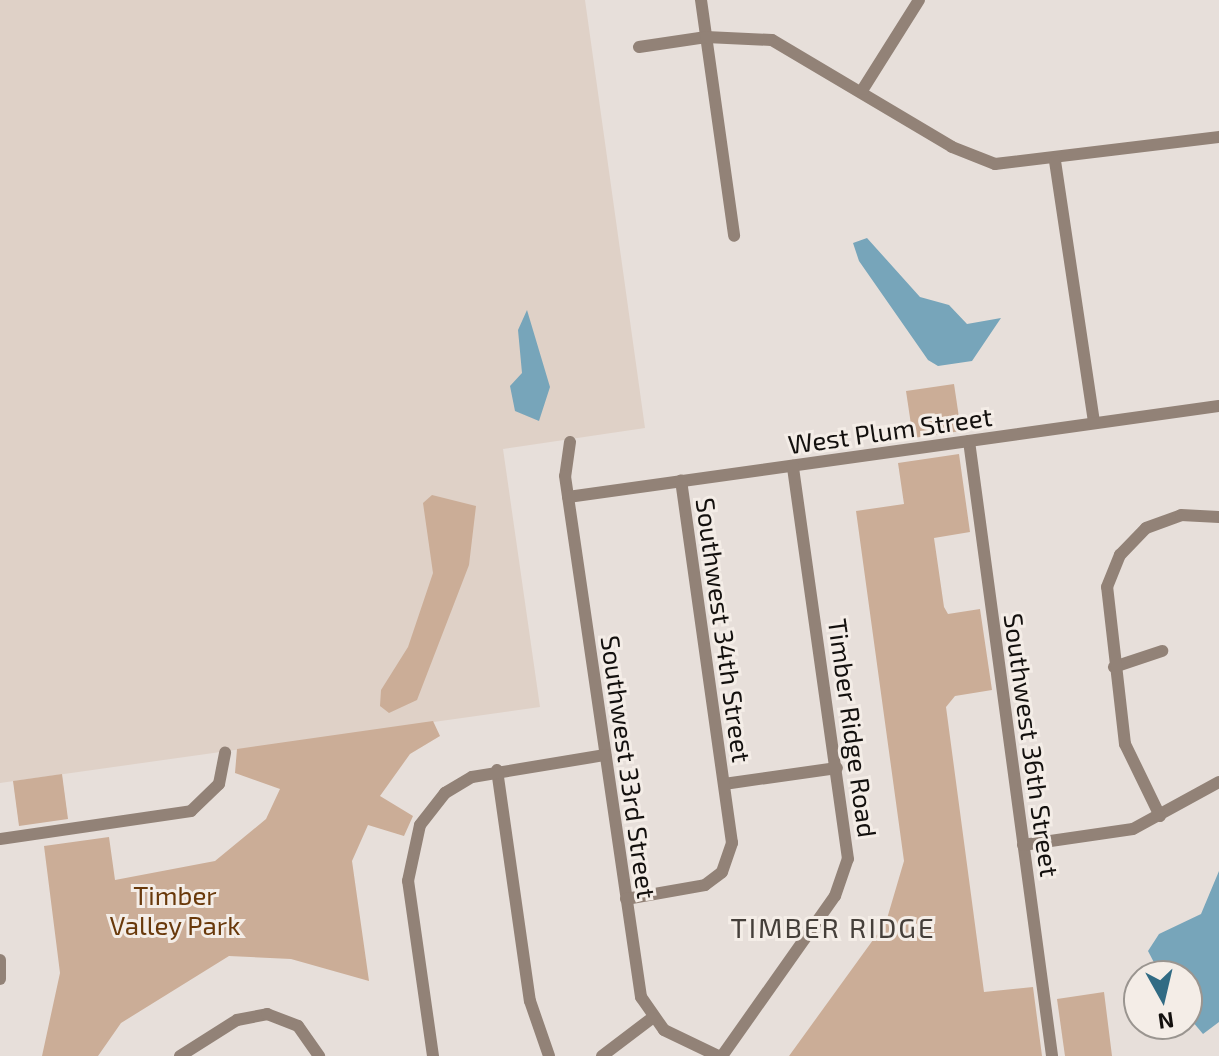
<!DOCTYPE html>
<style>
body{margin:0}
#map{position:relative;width:1219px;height:1056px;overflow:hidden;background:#e7dfda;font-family:"Exo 2",sans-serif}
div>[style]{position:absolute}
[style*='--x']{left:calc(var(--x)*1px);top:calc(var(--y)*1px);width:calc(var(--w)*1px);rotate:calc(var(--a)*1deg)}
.built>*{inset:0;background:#dfd1c7}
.green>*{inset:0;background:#cbad97}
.water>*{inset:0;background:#77a5ba}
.minor>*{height:12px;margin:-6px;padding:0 6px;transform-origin:6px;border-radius:6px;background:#928277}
span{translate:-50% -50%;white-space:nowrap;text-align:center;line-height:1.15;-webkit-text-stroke:6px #f4ede7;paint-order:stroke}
.street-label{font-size:26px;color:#13100e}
.park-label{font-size:26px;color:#69390b}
.neighbourhood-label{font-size:28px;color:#453f3a;letter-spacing:2px}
.north{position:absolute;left:1123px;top:960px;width:80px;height:80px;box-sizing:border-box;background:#f4ede7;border:2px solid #9a9590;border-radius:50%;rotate:172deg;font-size:22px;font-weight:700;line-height:32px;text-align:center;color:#13100e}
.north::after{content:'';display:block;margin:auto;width:28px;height:36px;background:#316b84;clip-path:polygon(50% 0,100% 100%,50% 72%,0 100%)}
</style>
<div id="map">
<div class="built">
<i style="clip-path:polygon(0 0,585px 0,645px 428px,503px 449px,540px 707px,0 783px)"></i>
</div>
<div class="green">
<i style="clip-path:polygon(954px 384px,961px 431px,913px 438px,906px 391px)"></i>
<i style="clip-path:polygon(959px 454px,970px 532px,934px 538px,944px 607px,948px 614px,980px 609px,992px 690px,955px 696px,946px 707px,984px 992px,1033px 987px,1042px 1056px,789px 1056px,886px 922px,904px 861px,856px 511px,904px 504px,898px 463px)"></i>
<i style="clip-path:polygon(432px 495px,476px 506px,469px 565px,417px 700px,389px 713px,380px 706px,381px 690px,408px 647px,433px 573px,423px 503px)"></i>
<i style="clip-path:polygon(433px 721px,440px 736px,410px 754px,380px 796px,413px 816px,404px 836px,368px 825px,352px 861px,369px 981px,291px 959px,229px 956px,121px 1023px,98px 1056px,42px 1056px,60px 973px,44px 846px,109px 837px,115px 880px,215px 861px,266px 819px,280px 789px,235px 773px,237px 749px)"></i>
<i style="clip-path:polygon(62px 774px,68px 819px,19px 826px,13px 781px)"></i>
<i style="clip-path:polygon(1104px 992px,1112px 1056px,1065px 1056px,1057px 999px)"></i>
</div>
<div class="water">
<i style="clip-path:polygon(867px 238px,920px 297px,949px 305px,967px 324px,1001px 318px,972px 361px,938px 366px,928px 360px,859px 261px,853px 243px)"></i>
<i style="clip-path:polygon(527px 310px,550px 387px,539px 421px,515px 411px,510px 386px,522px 373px,518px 330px)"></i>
<i style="clip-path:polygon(1219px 871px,1219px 1022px,1203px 1034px,1187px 1015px,1187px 976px,1161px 976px,1148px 951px,1159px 934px,1201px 914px)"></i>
</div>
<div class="minor">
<i style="--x:701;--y:0;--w:238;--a:82"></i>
<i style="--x:639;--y:47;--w:68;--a:-8.5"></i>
<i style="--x:706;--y:37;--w:66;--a:2.6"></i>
<i style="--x:772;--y:40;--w:209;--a:30.7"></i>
<i style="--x:952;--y:147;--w:46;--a:21.6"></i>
<i style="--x:995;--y:164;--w:226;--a:-6.9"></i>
<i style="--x:863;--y:89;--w:105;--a:-57.8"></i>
<i style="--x:1055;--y:161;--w:265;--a:81.5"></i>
<i style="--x:969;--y:441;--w:621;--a:82.31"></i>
<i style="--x:570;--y:442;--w:34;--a:98"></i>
<i style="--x:565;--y:476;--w:527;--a:81.7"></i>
<i style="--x:641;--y:997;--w:40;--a:55.1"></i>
<i style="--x:664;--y:1030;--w:60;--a:25.7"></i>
<i style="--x:568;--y:497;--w:657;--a:-7.96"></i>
<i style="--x:1114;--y:667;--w:51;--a:-18.4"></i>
<i style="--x:497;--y:770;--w:233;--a:81.9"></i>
<i style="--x:530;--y:1001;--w:58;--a:70.9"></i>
<i style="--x:724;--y:784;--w:114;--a:-8.1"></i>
<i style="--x:1160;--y:816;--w:80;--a:-115.9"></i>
<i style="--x:1125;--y:744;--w:158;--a:-96.5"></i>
<i style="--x:1107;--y:587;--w:35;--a:-68"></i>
<i style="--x:1120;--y:555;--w:37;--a:-46"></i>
<i style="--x:1146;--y:528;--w:37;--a:-20"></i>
<i style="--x:1181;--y:515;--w:38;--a:3"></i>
<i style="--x:0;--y:839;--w:193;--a:-8.3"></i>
<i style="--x:191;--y:811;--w:39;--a:-44"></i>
<i style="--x:219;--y:784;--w:32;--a:-79"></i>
<i style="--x:1023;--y:845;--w:111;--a:-8.3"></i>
<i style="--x:1133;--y:829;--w:98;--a:-28.7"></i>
<i style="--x:626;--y:899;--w:80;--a:-10"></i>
<i style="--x:705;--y:885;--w:21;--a:-37"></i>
<i style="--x:722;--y:872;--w:31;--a:-71"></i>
<i style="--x:732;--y:843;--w:366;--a:-98"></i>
<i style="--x:0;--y:960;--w:19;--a:90"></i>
<i style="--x:180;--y:1056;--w:67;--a:-32.3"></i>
<i style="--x:237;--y:1020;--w:31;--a:-11"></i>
<i style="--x:267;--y:1014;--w:33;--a:21"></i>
<i style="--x:298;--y:1026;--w:37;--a:55"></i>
<i style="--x:433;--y:1056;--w:177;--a:-98.1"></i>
<i style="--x:408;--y:881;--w:57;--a:-77.9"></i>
<i style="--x:420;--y:825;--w:41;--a:-52"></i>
<i style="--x:445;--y:793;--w:31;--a:-31"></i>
<i style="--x:472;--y:777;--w:135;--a:-9.4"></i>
<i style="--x:602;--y:1056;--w:63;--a:-37.2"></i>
<i style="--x:722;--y:1056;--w:196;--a:-54.8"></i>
<i style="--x:835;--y:896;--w:39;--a:-71"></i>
<i style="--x:848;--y:859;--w:397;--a:-98"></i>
</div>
<div class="street-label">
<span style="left:890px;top:430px;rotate:-8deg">West Plum Street</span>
<span style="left:724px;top:630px;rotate:82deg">Southwest 34th Street</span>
<span style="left:853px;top:728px;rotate:82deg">Timber Ridge Road</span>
<span style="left:1032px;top:745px;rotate:82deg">Southwest 36th Street</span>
<span style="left:629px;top:767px;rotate:82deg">Southwest 33rd Street</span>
</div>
<div class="park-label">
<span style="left:175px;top:910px">Timber<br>Valley Park</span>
</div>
<div class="neighbourhood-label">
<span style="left:833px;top:927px">TIMBER RIDGE</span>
</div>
<div class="north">N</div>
</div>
